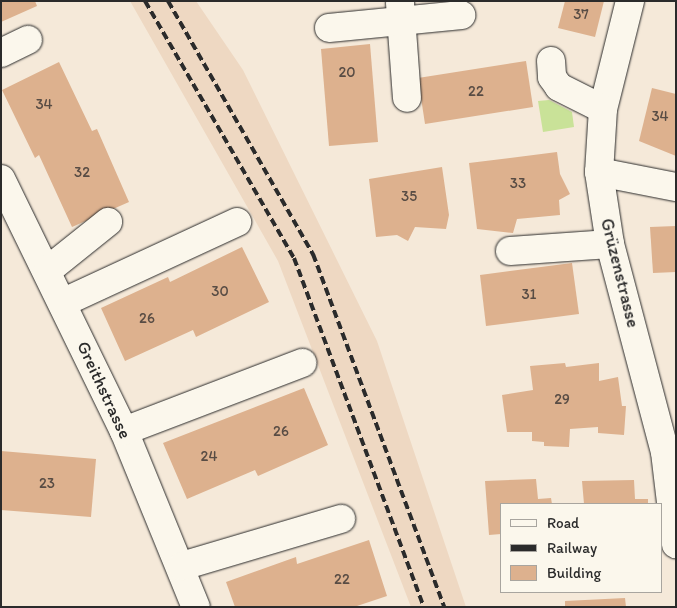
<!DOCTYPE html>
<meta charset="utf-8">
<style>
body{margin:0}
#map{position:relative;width:677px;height:608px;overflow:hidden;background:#f5e9d9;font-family:Itim,sans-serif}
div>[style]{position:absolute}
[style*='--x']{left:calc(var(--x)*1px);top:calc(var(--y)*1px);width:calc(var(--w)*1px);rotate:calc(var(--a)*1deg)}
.built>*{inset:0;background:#eed8c2}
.green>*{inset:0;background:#c9e298}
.building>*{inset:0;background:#ddb18e}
.roads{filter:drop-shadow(0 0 1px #2b2b2b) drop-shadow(0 0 1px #2b2b2b)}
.minor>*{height:28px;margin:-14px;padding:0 14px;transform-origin:14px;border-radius:14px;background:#fbf7ec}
.rail>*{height:4px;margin-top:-2px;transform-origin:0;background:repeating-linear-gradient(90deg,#2b2b2b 0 8px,transparent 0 12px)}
span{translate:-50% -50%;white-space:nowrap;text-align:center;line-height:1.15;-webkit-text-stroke:4px #fbf7ec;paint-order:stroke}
.number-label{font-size:15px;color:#584c44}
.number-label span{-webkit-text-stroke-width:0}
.street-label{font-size:18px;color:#2b2b2b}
.frame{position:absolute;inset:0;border:2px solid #2b2b2b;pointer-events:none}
.legend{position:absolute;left:500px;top:503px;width:162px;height:90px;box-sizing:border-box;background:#fbf7ec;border:1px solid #a8a59f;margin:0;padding:6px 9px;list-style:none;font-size:15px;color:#2b2b2b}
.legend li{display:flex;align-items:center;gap:10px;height:25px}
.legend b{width:25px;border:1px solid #a8a59f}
</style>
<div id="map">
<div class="built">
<i style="clip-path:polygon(130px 1px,196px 1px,243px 70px,377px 341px,466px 607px,411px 607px,278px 261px)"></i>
</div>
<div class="green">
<i style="clip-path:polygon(549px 100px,572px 112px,574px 127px,543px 132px,538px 101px)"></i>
</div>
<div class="building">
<i style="clip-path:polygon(1px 1px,35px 1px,37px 6px,1px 22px)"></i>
<i style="clip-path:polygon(565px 1px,604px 1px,595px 37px,558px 28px)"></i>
<i style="clip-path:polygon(370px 44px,378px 142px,329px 146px,321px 49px)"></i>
<i style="clip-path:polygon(526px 61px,533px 107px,425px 124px,418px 78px)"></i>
<i style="clip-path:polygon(59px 62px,92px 131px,97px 129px,129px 202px,72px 227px,39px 155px,35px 158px,2px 90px)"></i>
<i style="clip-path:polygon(652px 88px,676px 94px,676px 156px,639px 141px)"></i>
<i style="clip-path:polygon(557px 152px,560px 174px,570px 194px,559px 200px,560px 215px,517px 219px,513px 233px,477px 229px,469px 163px)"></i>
<i style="clip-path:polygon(442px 167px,449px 215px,446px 229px,415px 227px,408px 241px,397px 235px,376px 237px,369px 179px)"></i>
<i style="clip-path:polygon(676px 226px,676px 272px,653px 273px,650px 227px)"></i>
<i style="clip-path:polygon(242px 247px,269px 302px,196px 337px,193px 330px,125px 361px,101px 308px,168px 277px,170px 282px)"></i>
<i style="clip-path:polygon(572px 263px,579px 314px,486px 326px,480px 275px)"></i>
<i style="clip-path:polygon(565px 363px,566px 367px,599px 363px,599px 381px,618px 377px,622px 406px,626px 406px,624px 435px,598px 433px,598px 427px,570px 429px,569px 447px,544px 446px,544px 442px,532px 441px,532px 432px,507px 432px,502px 395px,533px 390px,530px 366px)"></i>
<i style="clip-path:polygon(304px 388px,328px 445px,258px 476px,255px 470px,187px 499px,163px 443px)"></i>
<i style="clip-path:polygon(1px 451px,96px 459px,91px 517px,1px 510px)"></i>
<i style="clip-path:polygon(536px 479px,538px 499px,551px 498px,552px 504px,501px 504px,501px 534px,489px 535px,485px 481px)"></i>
<i style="clip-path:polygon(634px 480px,635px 499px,648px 499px,648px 504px,584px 504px,582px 481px)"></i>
<i style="clip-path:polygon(369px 540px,387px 596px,354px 607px,235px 607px,226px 582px,296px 557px,297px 564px)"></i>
<i style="clip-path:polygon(625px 598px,626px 607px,565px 607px,565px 601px)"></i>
</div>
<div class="roads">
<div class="minor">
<i style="--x:630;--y:1;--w:111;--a:104"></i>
<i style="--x:603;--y:109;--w:63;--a:93.6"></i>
<i style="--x:599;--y:172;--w:73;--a:81.3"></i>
<i style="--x:610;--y:244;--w:215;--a:75.2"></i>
<i style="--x:665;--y:452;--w:93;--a:83.2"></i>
<i style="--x:400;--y:3;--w:95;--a:85.8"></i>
<i style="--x:329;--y:28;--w:133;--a:-5.6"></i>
<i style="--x:1;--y:53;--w:30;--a:-26"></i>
<i style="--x:551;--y:61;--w:16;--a:86"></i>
<i style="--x:552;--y:77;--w:12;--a:55"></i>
<i style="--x:559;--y:87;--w:49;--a:26.6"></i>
<i style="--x:599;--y:172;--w:78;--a:11"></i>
<i style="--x:1;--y:179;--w:280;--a:64"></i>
<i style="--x:124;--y:431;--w:190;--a:67.8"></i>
<i style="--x:510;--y:251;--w:100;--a:-4"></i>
<i style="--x:48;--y:270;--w:77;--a:-38.7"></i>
<i style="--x:62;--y:303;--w:193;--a:-24.8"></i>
<i style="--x:124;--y:431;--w:191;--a:-20.9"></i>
<i style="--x:182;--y:566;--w:166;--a:-16.5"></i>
</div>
</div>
<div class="rail">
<i style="--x:145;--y:1;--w:297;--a:59.9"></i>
<i style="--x:294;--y:258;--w:372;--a:69.6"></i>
<i style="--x:168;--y:1;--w:292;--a:60.2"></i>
<i style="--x:313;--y:254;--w:377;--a:69.6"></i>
</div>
<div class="number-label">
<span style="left:581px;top:15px">37</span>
<span style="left:347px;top:73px">20</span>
<span style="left:476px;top:92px">22</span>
<span style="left:44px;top:105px">34</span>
<span style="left:660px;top:117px">34</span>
<span style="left:82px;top:173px">32</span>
<span style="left:518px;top:184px">33</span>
<span style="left:409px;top:197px">35</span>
<span style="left:220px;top:292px">30</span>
<span style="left:529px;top:295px">31</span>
<span style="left:147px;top:319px">26</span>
<span style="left:562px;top:400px">29</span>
<span style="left:281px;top:432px">26</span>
<span style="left:209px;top:457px">24</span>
<span style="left:47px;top:484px">23</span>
<span style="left:342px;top:580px">22</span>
</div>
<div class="street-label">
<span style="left:620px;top:273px;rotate:76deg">Grüzenstrasse</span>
<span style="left:104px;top:390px;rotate:65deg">Greithstrasse</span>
</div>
<div class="frame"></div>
<ul class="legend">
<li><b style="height:6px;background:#fbf7ec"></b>Road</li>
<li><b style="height:6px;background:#2b2b2b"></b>Railway</li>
<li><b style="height:14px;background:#ddb18e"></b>Building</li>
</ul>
</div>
